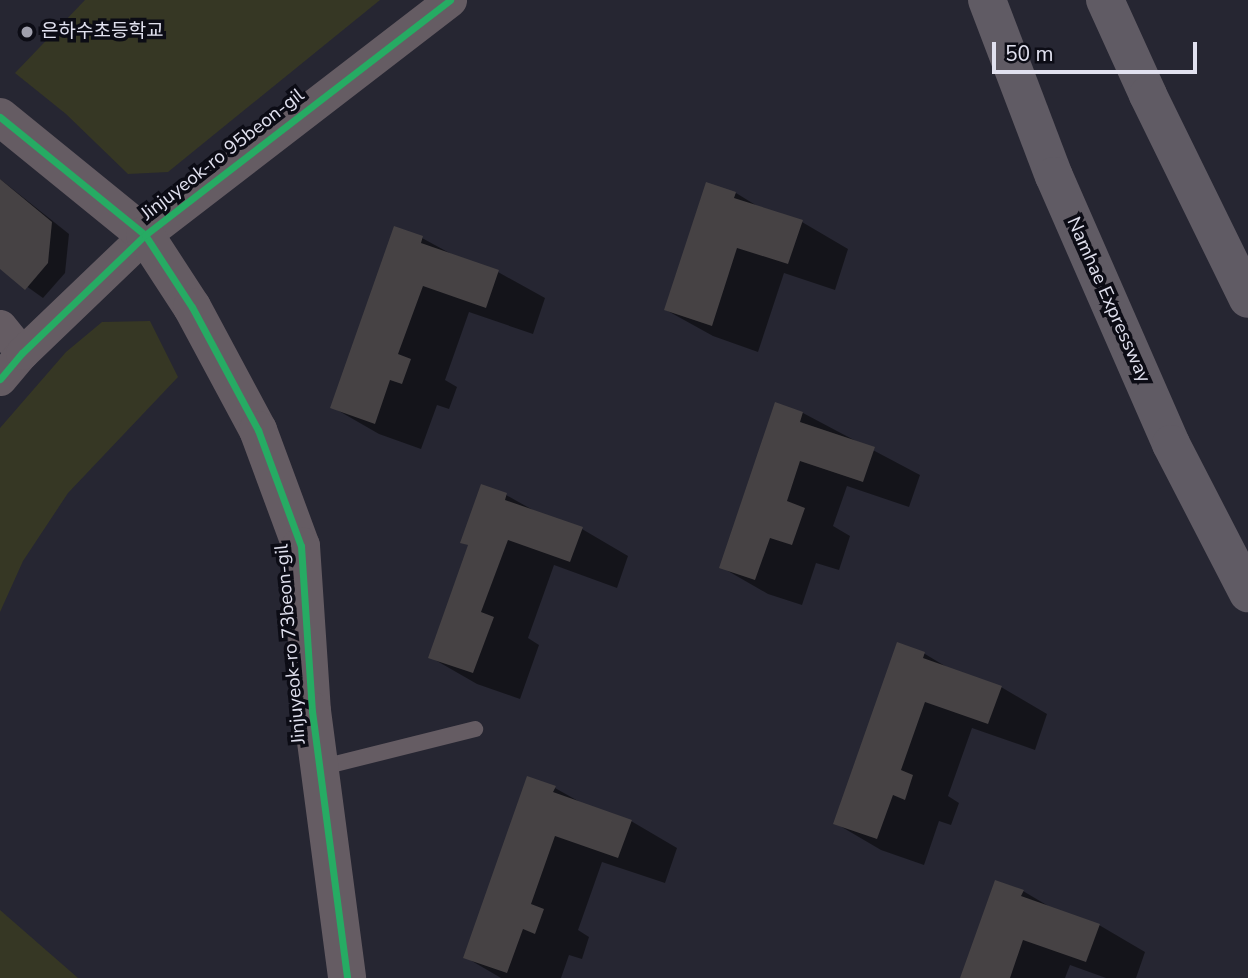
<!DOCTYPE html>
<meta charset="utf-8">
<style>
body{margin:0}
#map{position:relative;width:1248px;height:978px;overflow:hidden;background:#262632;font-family:"Nunito Sans","Noto Sans KR",sans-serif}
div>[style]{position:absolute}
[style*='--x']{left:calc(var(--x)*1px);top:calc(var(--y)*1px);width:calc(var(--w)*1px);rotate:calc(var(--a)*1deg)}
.green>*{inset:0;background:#363724}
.shadow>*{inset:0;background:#0007}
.building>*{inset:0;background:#464244}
.service>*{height:16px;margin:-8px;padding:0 8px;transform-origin:8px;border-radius:8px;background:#655c63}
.minor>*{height:33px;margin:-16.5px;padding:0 16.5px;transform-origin:16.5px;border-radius:16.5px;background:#655c63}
.tertiary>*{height:38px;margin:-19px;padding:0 19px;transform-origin:19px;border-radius:19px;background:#655c63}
.motorway>*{height:38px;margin:-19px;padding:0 19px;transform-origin:19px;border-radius:19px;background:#605b64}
.cycleway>*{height:7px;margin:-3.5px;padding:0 3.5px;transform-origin:3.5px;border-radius:3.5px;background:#26ab63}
.dots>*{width:19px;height:19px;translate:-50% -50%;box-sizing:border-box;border:4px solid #0c0c15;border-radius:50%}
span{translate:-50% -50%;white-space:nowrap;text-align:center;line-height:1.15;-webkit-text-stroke:7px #0c0c15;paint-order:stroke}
.poi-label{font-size:19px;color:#e1e1ef}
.left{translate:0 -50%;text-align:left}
.street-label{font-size:19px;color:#e1e1ef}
.scale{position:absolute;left:992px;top:42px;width:205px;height:32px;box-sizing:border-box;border:4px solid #e1e1ef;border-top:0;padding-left:9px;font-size:21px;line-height:24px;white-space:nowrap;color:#e1e1ef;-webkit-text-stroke:5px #0c0c15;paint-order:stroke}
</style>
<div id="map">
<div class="green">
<i style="clip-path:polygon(85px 0,380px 0,168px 172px,128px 174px,66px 114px,15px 73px)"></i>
<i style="clip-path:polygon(150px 321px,178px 377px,68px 493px,23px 561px,0 612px,0 428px,66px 352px,102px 322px)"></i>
<i style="clip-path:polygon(0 910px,78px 978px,0 978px)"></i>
</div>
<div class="shadow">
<i style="clip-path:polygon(0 179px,69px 234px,65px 273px,43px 298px,1px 268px)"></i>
<i style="clip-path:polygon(736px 193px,762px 209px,802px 222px,848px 249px,835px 290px,784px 273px,758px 352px,713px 336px,666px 310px)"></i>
<i style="clip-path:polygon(422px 238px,455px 256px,498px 272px,545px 298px,533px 334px,469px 312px,445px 380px,457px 387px,449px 409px,437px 405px,421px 449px,379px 434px,332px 407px)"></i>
<i style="clip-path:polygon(776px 405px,803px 413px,920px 475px,909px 507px,847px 486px,833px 526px,850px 536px,839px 570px,816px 563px,802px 605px,768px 594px,721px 567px)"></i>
<i style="clip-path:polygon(506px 495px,540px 514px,582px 529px,628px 556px,617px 588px,554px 565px,528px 638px,539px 645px,520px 699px,477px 684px,430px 657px,470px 546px,463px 542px)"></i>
<i style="clip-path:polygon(898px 644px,925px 654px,955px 672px,1001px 687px,1047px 714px,1035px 750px,972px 728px,948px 796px,959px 803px,951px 825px,939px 821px,924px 865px,881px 850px,835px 823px)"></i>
<i style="clip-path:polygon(555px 788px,587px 806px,631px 821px,677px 848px,665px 883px,602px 862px,578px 930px,589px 937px,582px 959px,569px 955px,561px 978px,501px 978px,465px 957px)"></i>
<i style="clip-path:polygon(1023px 891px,1055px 910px,1099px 925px,1145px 952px,1136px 978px,1106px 978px,1070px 965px,1065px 978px,962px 978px)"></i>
</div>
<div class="building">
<i style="clip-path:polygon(0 179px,52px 222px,48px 263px,25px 290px,0 269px)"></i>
<i style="clip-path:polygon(706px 182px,736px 192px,734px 198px,803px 220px,788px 264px,737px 248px,712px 326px,664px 310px)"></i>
<i style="clip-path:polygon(394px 226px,423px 236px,421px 243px,499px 270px,486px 308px,423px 286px,398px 354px,411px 359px,402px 384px,390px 380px,375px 424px,330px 408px)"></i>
<i style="clip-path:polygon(775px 402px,803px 412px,800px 422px,875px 447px,863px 482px,800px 461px,787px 501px,805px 508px,792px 545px,770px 538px,755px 580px,719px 568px)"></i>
<i style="clip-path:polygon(481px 484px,507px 493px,505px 500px,583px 527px,570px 562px,508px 540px,481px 612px,494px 617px,473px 673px,428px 658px,468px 545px,460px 543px)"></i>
<i style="clip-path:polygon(897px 642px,925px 652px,923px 658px,1002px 686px,988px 724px,925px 702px,901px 770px,913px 775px,905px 800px,893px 795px,877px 839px,833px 824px)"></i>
<i style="clip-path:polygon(527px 776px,556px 786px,553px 792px,632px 820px,618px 858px,555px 836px,531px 904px,544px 909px,535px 934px,523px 929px,507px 973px,463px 958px)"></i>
<i style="clip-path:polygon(995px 880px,1024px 890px,1021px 896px,1100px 924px,1086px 962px,1023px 940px,1010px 978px,960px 978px)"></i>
</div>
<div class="service">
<i style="--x:319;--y:768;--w:161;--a:-14"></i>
</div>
<div class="minor">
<i style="--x:0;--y:326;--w:35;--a:51"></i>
<i style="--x:0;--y:379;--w:34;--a:-50"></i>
<i style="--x:22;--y:353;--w:170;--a:-43.8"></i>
<i style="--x:145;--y:235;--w:385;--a:-37.6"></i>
</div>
<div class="tertiary">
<i style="--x:0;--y:117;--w:187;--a:39.1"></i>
<i style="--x:145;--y:235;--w:86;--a:56.9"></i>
<i style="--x:192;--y:307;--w:140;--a:61.8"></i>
<i style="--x:258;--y:430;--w:124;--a:69.7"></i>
<i style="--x:301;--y:546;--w:165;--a:86.2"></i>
<i style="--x:312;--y:711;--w:269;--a:82.5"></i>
</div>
<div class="motorway">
<i style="--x:987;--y:0;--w:188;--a:69.2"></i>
<i style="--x:1054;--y:176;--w:292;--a:66.4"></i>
<i style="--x:1171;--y:444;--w:168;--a:62.7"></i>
<i style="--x:1105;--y:0;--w:104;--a:65.6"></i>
<i style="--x:1148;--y:95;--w:227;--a:63.9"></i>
</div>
<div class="cycleway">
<i style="--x:0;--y:117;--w:187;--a:39.1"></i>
<i style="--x:145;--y:235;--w:86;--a:56.9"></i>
<i style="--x:192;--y:307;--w:140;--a:61.8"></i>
<i style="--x:258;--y:430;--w:124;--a:69.7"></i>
<i style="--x:301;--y:546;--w:165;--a:86.2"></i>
<i style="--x:312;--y:711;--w:269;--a:82.5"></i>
<i style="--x:0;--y:379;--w:34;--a:-50"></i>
<i style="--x:22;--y:353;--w:170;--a:-43.8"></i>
<i style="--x:145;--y:235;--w:385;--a:-37.6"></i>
</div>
<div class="dots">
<i style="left:27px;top:32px;background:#a0a0ad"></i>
</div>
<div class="poi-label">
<span class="left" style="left:41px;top:32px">은하수초등학교</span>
</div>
<div class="street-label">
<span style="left:223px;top:155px;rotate:-38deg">Jinjuyeok-ro 95beon-gil</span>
<span style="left:1108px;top:300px;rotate:66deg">Namhae Expressway</span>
<span style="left:291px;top:644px;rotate:-95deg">Jinjuyeok-ro 73beon-gil</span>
</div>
<div class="scale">50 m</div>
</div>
